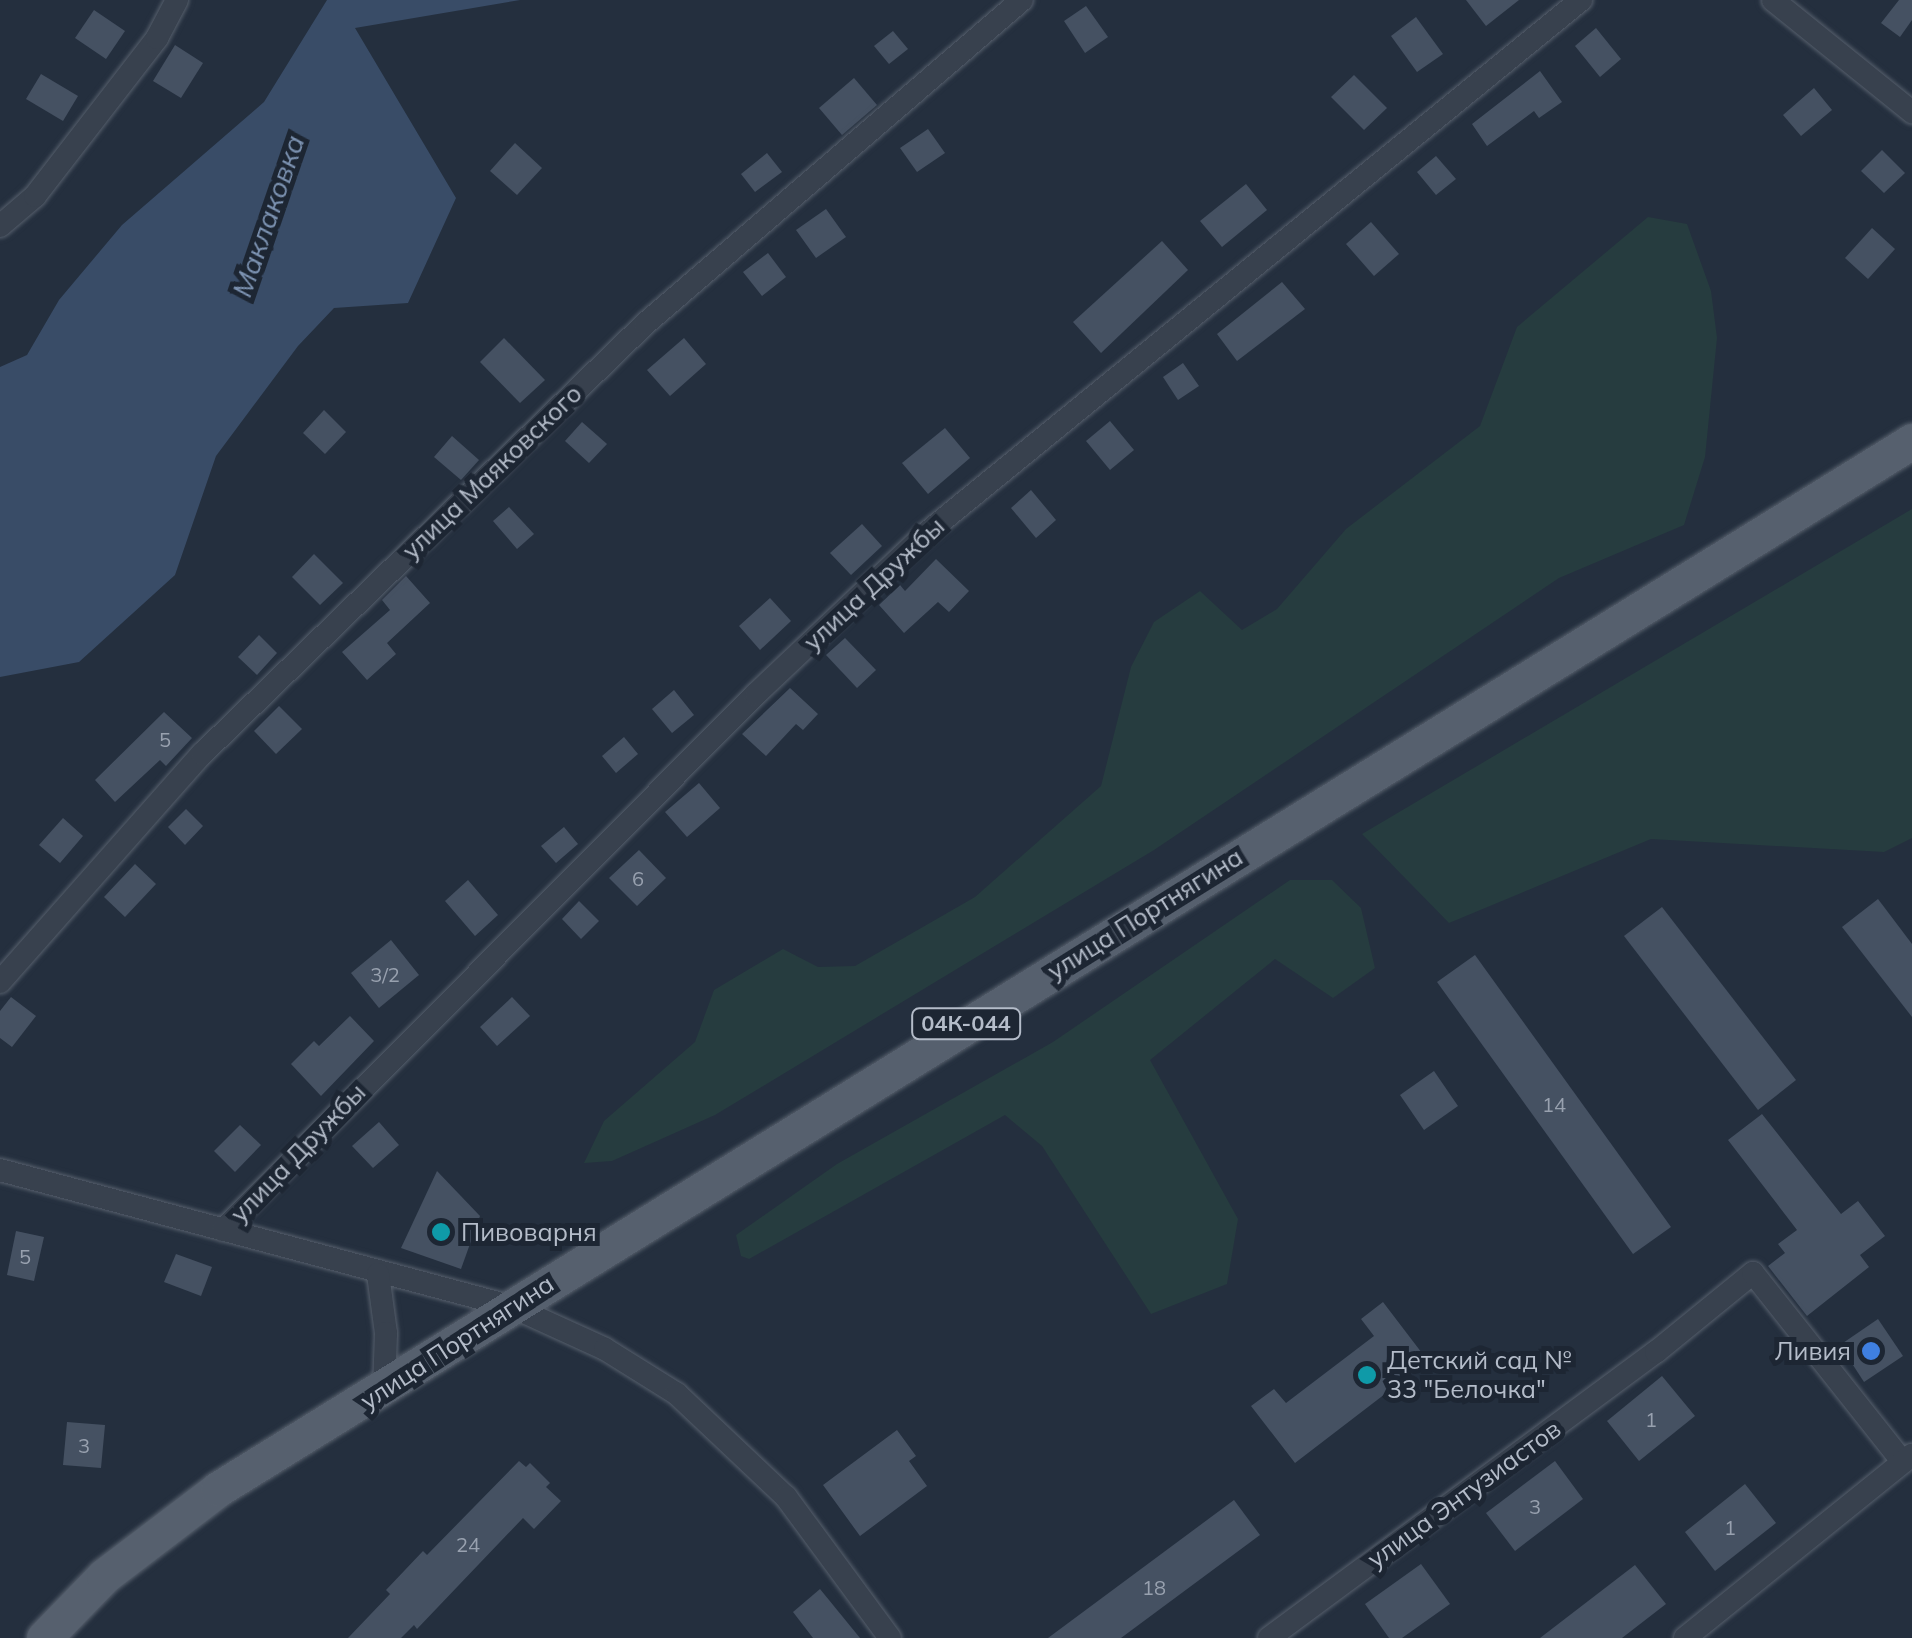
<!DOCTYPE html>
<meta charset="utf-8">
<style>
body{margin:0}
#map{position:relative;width:1912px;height:1638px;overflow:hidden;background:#242f3e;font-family:Mulish,sans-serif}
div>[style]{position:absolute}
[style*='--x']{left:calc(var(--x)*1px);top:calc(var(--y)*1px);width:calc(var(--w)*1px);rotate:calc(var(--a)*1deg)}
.green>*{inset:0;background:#263c3f}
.water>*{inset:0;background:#394c67}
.building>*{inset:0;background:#455162}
.roads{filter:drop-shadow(0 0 2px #565f6c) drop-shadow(0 0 2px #565f6c)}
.street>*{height:22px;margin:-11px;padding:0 11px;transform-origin:11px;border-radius:11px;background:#38414e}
.primary>*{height:35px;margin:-17.5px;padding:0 17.5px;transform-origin:17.5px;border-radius:17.5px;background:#56606e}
.dots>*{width:28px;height:28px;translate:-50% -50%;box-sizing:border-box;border:5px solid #1d2633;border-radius:50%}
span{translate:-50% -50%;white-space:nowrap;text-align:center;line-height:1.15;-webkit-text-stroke:10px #1d2633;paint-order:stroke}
.number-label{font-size:20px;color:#98a1af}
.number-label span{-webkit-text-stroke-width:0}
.shield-label span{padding:2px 8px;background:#1d2633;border:2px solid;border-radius:8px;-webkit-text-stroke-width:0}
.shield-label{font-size:22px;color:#b4bcc9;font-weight:700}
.street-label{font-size:25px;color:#b4bcc9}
.poi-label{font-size:25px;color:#b4bcc9}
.left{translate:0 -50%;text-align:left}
.right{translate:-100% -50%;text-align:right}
.water-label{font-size:28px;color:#7c92b1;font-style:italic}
</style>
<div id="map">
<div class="green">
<i style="clip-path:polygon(1648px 217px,1687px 224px,1711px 291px,1717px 338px,1705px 457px,1684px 525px,1559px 578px,1154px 850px,715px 1115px,612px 1161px,584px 1163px,604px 1121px,695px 1042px,714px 990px,783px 949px,818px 967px,855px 966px,975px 897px,1101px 786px,1131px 667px,1154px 622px,1200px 591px,1242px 630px,1277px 609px,1346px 529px,1480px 426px,1517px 327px)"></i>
<i style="clip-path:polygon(1912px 509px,1912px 838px,1884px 852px,1651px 839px,1449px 923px,1362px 834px)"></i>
<i style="clip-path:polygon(1290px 880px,1332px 880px,1361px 908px,1375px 968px,1333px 998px,1275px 959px,1150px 1060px,1238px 1219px,1227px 1284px,1151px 1314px,1042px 1146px,1005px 1115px,749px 1259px,741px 1256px,736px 1235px,837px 1164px,1053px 1042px)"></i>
</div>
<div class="water">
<i style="clip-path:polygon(327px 0,520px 0,355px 28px,456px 198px,408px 303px,334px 308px,298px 346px,216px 456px,175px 575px,79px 662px,0 677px,0 367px,27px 355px,59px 300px,122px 225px,264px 102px)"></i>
</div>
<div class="building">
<i style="clip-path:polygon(1466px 0,1519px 0,1486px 26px)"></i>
<i style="clip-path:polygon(1899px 0,1912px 0,1912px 20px,1900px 37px,1881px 23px)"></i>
<i style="clip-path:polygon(1086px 6px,1108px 37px,1085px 53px,1064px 21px)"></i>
<i style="clip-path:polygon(94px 10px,125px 31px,106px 59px,75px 38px)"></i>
<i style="clip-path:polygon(1416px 17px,1443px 54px,1417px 72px,1391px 36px)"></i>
<i style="clip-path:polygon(1596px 28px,1621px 59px,1600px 77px,1575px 46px)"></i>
<i style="clip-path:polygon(893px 31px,908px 49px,889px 64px,874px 46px)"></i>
<i style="clip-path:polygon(175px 45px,203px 63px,181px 98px,153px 81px)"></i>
<i style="clip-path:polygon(1540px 71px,1562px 102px,1539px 118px,1534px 111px,1487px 146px,1472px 124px)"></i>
<i style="clip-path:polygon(41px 74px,78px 96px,63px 121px,26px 99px)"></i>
<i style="clip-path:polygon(1354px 75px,1387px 108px,1364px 130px,1331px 97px)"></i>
<i style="clip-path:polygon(854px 78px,877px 105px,842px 135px,819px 108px)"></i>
<i style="clip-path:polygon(1814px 88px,1832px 110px,1801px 136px,1783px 115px)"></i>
<i style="clip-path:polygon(928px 129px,945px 153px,917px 172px,900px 148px)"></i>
<i style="clip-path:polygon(515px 143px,542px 168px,517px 195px,490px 171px)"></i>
<i style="clip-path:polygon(1882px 150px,1905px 173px,1884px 193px,1861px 171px)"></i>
<i style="clip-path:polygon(767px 153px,782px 172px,755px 192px,741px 174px)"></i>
<i style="clip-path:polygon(1436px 156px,1456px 179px,1436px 195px,1417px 172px)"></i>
<i style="clip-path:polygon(1246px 184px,1267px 210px,1222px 247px,1200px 221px)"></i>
<i style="clip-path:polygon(826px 209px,846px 237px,816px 258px,796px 230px)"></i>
<i style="clip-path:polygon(1371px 222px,1399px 254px,1374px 276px,1346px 244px)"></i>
<i style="clip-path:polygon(1872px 228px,1895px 249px,1868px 279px,1845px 258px)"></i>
<i style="clip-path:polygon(1162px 241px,1188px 270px,1101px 353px,1073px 322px)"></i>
<i style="clip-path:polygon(768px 253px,786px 277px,762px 296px,743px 272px)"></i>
<i style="clip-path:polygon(1282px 282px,1305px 309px,1237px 361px,1217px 334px)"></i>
<i style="clip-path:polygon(504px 338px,545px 380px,520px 403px,480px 362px)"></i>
<i style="clip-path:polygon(684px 338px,706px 364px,670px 396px,647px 370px)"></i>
<i style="clip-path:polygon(1183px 363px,1199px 386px,1178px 400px,1163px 377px)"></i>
<i style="clip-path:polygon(324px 410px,346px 432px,325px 454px,303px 433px)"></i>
<i style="clip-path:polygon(1110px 421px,1134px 450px,1110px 470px,1086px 441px)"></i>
<i style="clip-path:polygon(582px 422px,607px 444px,589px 463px,565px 441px)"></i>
<i style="clip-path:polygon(945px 428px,970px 458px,928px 494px,902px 463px)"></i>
<i style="clip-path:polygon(452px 436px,479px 460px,461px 480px,434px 457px)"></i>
<i style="clip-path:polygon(1031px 490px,1056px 520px,1036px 538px,1011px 508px)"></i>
<i style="clip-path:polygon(509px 507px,534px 534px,517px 549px,493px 521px)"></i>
<i style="clip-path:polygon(862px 524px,882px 546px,851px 575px,830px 553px)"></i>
<i style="clip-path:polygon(314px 554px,343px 583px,320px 605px,292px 577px)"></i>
<i style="clip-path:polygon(936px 559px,969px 591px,949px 612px,938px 602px,904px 633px,879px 605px,900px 585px,905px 591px)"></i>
<i style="clip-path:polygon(406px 576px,430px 603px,387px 643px,396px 654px,367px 680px,342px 652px,390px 610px,382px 600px)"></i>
<i style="clip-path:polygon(770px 598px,791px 621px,760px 650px,739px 626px)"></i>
<i style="clip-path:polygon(259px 635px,277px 653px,257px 675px,238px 657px)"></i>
<i style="clip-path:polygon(845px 638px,876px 670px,857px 688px,826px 655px)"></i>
<i style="clip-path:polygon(790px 688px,818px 714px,803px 730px,796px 724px,766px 756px,742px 734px)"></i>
<i style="clip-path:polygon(674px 690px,694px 715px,672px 733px,652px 709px)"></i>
<i style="clip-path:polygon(279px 706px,302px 729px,276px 754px,254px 731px)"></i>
<i style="clip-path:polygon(164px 712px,192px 738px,166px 766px,160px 760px,115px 802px,95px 780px)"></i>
<i style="clip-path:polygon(624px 737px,638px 754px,616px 773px,602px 756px)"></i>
<i style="clip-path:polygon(699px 783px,720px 808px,687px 837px,665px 812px)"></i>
<i style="clip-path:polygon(186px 809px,203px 826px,185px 845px,168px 827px)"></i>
<i style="clip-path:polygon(63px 818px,83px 836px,60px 863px,39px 845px)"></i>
<i style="clip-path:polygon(564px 827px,578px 844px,556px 863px,541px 846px)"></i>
<i style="clip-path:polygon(639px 850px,666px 878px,637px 906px,609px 878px)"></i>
<i style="clip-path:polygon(135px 864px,156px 884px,125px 917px,104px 897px)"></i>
<i style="clip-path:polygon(468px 880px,498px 915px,475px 936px,445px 901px)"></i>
<i style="clip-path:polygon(1878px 899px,1912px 944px,1912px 1017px,1842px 927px)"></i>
<i style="clip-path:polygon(579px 901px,599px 921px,581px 939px,562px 919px)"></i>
<i style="clip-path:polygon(1662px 907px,1796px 1080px,1758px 1110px,1624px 936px)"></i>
<i style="clip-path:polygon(391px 940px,419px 975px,379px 1008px,351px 973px)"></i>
<i style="clip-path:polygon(1475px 955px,1671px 1227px,1633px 1254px,1437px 982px)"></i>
<i style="clip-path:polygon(11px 997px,36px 1016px,12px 1047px,0 1038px,0 1011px)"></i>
<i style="clip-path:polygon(512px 997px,530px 1016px,497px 1046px,480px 1027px)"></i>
<i style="clip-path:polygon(350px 1016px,374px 1041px,321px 1096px,291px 1064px,314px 1041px,319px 1046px)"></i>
<i style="clip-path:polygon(1434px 1071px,1458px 1106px,1424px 1130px,1400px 1095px)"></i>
<i style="clip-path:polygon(1762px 1114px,1841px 1214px,1858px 1201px,1885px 1236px,1860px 1255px,1869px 1267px,1807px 1316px,1768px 1266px,1785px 1253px,1778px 1244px,1797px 1230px,1728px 1140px)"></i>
<i style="clip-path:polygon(379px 1122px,399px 1145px,373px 1168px,352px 1146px)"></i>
<i style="clip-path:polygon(240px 1125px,261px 1145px,235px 1172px,214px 1151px)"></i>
<i style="clip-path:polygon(437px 1171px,480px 1216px,461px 1269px,401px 1248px)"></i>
<i style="clip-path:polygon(16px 1231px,44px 1237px,34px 1281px,7px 1275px)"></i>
<i style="clip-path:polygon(176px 1254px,212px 1267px,201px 1296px,164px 1282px)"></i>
<i style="clip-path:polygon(1383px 1302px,1428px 1361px,1295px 1463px,1251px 1406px,1274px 1389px,1286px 1403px,1374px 1336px,1361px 1319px)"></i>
<i style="clip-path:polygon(1878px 1319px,1903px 1356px,1864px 1382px,1840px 1345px)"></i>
<i style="clip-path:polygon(1662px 1376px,1695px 1416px,1639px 1461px,1607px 1421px)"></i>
<i style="clip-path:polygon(67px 1422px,105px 1425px,101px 1468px,63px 1465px)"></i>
<i style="clip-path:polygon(897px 1430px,916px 1456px,909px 1461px,927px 1486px,860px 1536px,823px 1485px)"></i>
<i style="clip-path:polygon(519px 1461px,526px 1467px,530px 1463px,550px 1483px,546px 1487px,561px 1501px,534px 1529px,523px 1518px,417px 1629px,414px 1625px,401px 1638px,348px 1638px,390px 1594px,386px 1590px,423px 1551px,427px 1555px)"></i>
<i style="clip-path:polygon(1555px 1461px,1583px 1499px,1515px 1551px,1486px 1513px)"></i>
<i style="clip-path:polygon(1745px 1484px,1776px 1523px,1715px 1571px,1685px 1532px)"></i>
<i style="clip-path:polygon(1234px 1500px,1260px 1535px,1121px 1638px,1048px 1638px)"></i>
<i style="clip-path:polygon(1421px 1564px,1450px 1604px,1402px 1638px,1389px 1638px,1365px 1604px)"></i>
<i style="clip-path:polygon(1635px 1565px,1666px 1604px,1622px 1638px,1540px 1638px)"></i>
<i style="clip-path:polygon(820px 1589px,860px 1638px,813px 1638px,793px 1612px)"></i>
</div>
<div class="roads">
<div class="street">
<i style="--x:1773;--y:0;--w:179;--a:38.9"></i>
<i style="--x:0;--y:226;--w:46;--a:-40.6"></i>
<i style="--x:35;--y:196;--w:200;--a:-52.3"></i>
<i style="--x:157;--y:38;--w:43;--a:-62.2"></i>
<i style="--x:0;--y:982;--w:305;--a:-48.5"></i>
<i style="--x:202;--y:754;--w:617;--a:-44.15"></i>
<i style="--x:645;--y:324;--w:497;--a:-40.7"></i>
<i style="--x:0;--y:1170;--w:531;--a:14.95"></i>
<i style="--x:513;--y:1307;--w:101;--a:24.5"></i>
<i style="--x:605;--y:1349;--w:85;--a:32"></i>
<i style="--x:677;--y:1394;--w:150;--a:43.4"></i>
<i style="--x:786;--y:1497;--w:175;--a:53.6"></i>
<i style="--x:223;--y:1230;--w:756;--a:-45.16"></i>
<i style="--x:756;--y:694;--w:230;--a:-43.4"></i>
<i style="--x:923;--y:536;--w:849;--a:-39.17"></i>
<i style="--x:378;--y:1274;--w:60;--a:82.3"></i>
<i style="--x:386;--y:1333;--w:56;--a:92"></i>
<i style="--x:1269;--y:1638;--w:481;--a:-36.5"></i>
<i style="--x:1656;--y:1352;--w:125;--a:-39.2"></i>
<i style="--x:1753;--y:1273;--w:241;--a:51.6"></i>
<i style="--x:1685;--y:1638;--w:292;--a:-38.9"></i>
</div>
<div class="primary">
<i style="--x:44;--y:1638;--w:86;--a:-45.9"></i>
<i style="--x:104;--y:1576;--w:143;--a:-37.3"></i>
<i style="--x:218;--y:1489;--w:1992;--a:-31.74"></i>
</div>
</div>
<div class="dots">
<i style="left:441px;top:1232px;background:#0f9aa8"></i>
<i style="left:1871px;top:1351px;background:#3f7fe0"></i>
<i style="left:1367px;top:1375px;background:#0f9aa8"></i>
</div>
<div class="number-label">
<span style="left:165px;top:739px">5</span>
<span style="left:638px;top:878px">6</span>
<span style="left:385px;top:974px">3/2</span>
<span style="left:1554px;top:1104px">14</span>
<span style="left:25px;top:1256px">5</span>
<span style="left:1651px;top:1419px">1</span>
<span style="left:84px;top:1445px">3</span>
<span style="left:1535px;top:1506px">3</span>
<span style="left:1730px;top:1527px">1</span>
<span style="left:468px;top:1544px">24</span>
<span style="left:1154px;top:1587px">18</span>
</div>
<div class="shield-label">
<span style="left:966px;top:1024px">04К-044</span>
</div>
<div class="street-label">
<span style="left:492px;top:472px;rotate:-44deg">улица Маяковского</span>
<span style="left:874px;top:584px;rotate:-43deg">улица Дружбы</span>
<span style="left:1145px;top:914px;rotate:-32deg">улица Портнягина</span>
<span style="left:298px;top:1153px;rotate:-46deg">улица Дружбы</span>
<span style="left:457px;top:1342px;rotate:-33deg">улица Портнягина</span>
<span style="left:1464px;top:1494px;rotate:-36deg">улица Энтузиастов</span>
</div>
<div class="poi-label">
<span class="left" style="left:461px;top:1232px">Пивоварня</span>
<span class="right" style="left:1851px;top:1351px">Ливия</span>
<span class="left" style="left:1387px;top:1375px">Детский сад №<br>33 "Белочка"</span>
</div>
<div class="water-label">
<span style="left:268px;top:216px;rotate:-71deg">Маклаковка</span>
</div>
</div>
